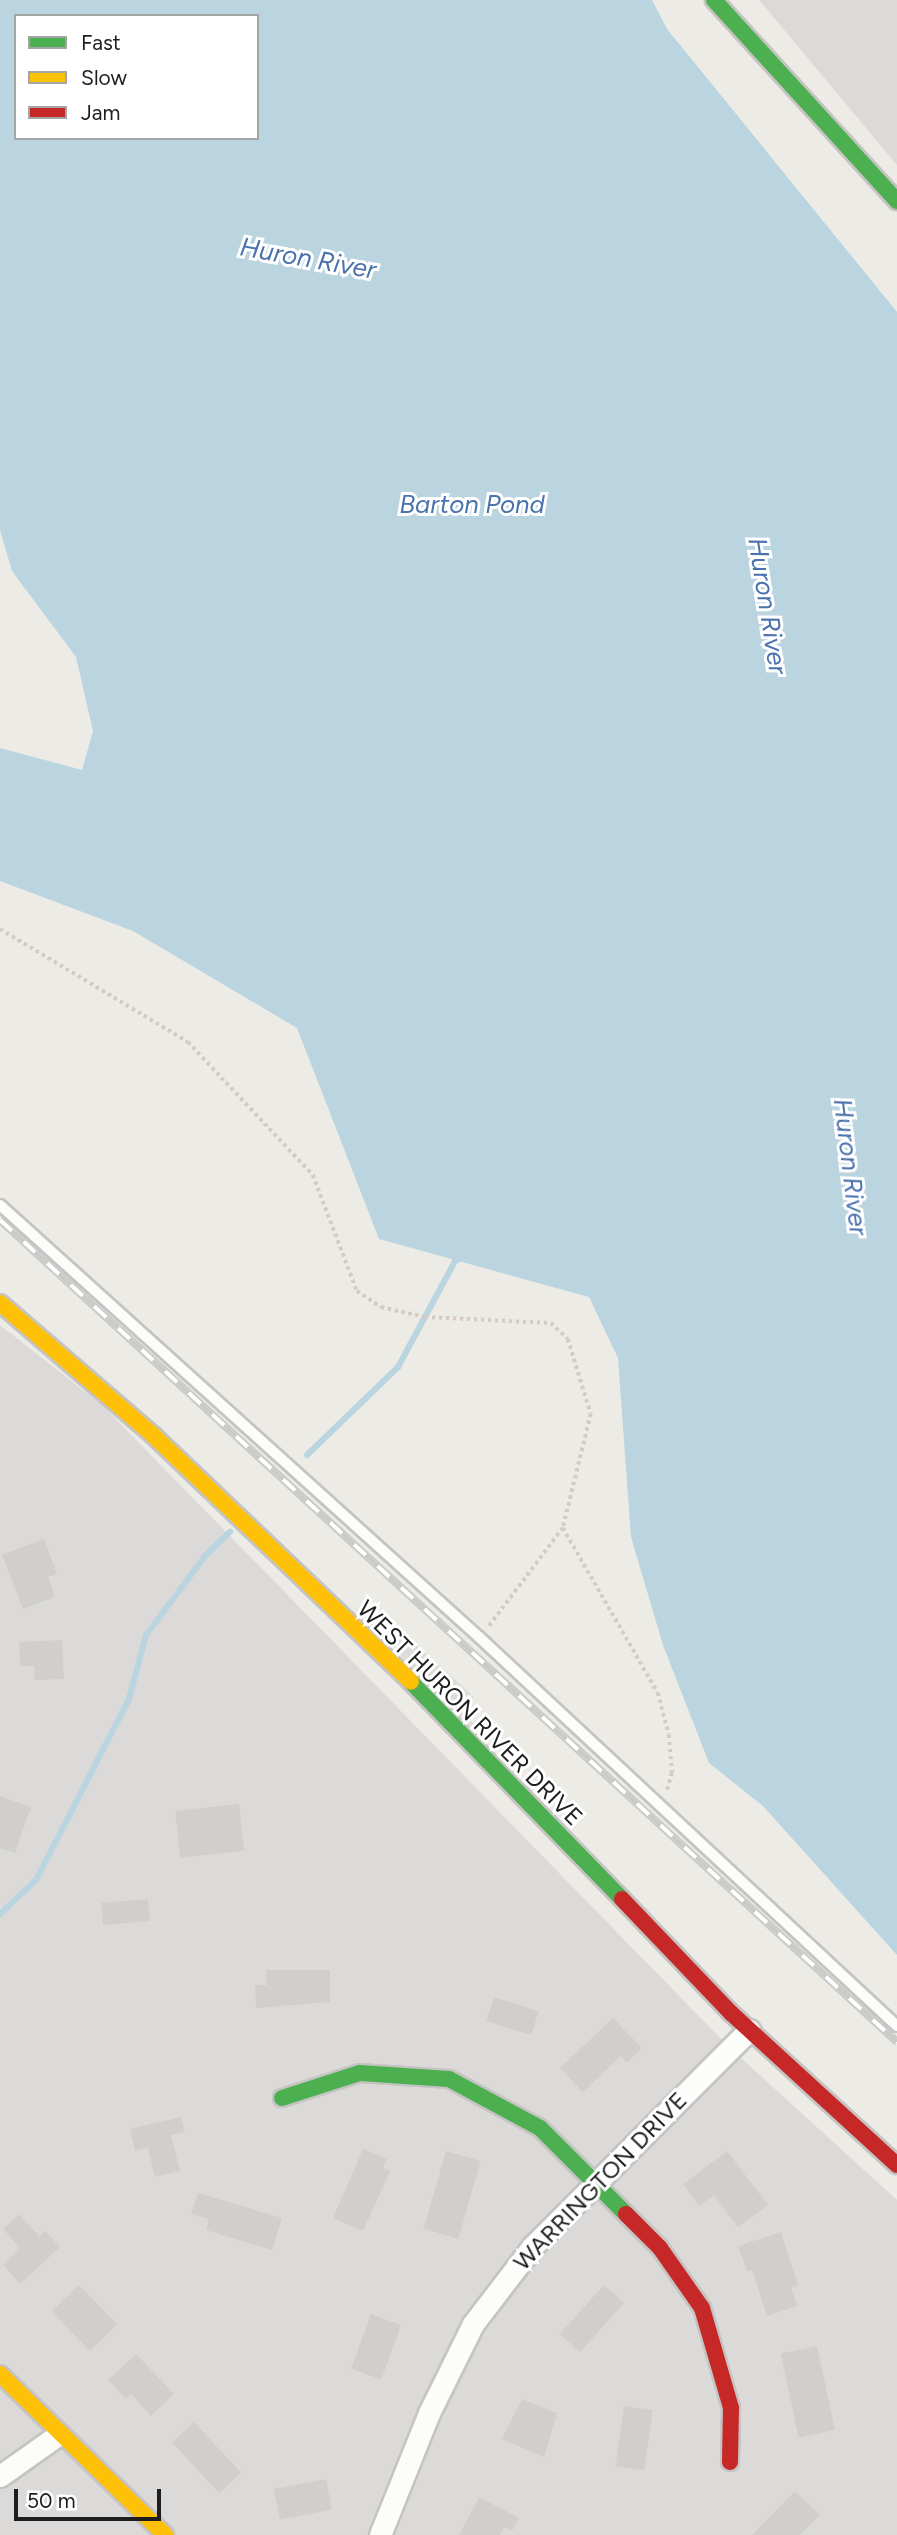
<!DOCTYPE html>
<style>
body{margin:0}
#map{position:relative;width:897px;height:2535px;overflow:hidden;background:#ecebe6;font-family:Figtree,sans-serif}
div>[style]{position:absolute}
.residential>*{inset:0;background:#dbdad8}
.parking>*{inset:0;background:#dddcda}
.water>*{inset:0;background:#bad4e0}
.stream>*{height:6px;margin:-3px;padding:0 3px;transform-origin:3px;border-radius:3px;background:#bad4e0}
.building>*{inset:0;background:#d0cfcb;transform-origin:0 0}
.path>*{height:3.5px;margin-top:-1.75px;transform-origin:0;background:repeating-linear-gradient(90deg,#d6cac6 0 3.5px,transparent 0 7px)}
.roads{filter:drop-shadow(2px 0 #c5c4c2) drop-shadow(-2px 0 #c5c4c2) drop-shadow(0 2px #c5c4c2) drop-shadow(0 -2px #c5c4c2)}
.lane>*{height:10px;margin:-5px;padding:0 5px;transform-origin:5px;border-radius:5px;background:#fcfcfb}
.street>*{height:21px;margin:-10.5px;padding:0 10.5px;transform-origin:10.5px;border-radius:10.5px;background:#fcfcfb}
.fast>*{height:16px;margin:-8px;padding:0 8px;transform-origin:8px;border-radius:8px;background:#4caf50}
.slow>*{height:16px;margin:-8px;padding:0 8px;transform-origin:8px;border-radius:8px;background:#ffc107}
.jam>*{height:16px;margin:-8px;padding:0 8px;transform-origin:8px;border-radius:8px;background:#c62828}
.rail>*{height:8px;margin-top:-4px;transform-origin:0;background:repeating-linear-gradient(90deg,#fff 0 16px,#cacac9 0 32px);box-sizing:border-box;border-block:2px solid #cacac9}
span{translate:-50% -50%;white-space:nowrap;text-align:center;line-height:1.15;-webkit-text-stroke:6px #fff;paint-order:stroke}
.street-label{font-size:24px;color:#1e1e1e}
.water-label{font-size:26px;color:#4a72ad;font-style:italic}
.legend{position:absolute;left:14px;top:14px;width:245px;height:126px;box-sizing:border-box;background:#fff;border:2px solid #a5a5a5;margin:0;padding:9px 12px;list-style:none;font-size:21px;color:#1e1e1e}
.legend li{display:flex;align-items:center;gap:14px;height:35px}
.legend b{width:35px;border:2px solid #a5a5a5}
.scale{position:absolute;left:14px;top:2489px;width:147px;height:32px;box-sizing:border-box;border:4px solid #1e1e1e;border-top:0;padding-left:9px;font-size:21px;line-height:24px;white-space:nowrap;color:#1e1e1e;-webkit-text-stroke:5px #fff;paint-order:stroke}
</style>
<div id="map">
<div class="residential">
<div style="clip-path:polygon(759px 0,897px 0,897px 165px)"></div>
<div style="clip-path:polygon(0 1325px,103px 1406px,730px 2048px,897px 2200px,897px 2535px,0 2535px)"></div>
</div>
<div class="parking">
<div style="clip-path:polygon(355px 1608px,394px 1625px,473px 1696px,471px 1719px,476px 1733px)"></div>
</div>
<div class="water">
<div style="clip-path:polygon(evenodd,0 0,652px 0,667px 29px,897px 312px,897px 1955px,763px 1806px,709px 1763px,663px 1645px,631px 1537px,618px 1358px,589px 1297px,379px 1239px,297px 1028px,133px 931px,0 881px,0 748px,82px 770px,93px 731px,76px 657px,12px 571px,0 530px,0 0,16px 16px,257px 16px,257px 138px,16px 138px,16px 16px)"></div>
</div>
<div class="stream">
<div style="left:307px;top:1455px;width:127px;rotate:-44deg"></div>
<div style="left:398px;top:1367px;width:120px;rotate:-61.7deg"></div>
<div style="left:455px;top:1261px;width:7px;rotate:-27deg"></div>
<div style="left:0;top:1914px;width:50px;rotate:-43.4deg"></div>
<div style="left:36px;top:1880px;width:203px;rotate:-62.8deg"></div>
<div style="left:129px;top:1699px;width:66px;rotate:-75.1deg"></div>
<div style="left:146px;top:1635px;width:99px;rotate:-53.2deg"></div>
<div style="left:205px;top:1556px;width:35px;rotate:-44deg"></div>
</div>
<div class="building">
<div style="clip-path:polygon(44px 1539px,57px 1574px,48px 1577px,55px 1597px,23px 1609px,2px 1555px)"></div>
<div style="clip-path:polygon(62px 1640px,64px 1679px,35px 1680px,34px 1666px,20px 1666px,19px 1642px)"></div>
<div style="clip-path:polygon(0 1796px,31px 1807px,15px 1853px,0 1848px)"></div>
<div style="left:239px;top:1804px;width:47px;height:64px;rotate:84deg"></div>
<div style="left:148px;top:1899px;width:22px;height:47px;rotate:85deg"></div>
<div style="clip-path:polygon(266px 1970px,330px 1970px,330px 2002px,256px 2008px,255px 1985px,267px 1985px)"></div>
<div style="left:494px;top:1997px;width:47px;height:25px;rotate:18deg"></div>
<div style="clip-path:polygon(613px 2018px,642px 2048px,627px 2063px,621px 2056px,583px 2092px,560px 2068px)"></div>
<div style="clip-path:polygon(181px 2117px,185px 2132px,171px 2135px,180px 2171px,155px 2177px,148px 2148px,135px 2151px,130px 2129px)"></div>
<div style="clip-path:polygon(363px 2149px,387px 2159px,383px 2168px,390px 2171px,363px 2231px,333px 2218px)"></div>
<div style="left:446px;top:2151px;width:36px;height:81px;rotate:16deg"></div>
<div style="clip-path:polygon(727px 2151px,768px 2205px,738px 2227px,714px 2195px,699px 2206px,683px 2184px)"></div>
<div style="clip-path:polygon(198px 2193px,282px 2218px,272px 2250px,206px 2230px,209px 2219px,191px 2214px)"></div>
<div style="clip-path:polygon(19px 2214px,39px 2236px,45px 2231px,60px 2247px,20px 2284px,3px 2265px,20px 2248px,3px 2229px)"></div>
<div style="clip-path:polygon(781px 2232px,798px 2285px,791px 2287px,797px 2306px,767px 2316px,752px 2270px,747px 2271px,738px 2246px)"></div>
<div style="left:79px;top:2285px;width:55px;height:38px;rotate:46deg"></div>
<div style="left:604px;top:2285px;width:27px;height:66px;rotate:42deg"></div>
<div style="left:371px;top:2314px;width:32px;height:58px;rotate:20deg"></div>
<div style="left:817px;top:2346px;width:86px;height:37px;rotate:78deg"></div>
<div style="clip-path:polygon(136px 2354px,174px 2394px,151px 2416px,131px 2394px,126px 2399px,108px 2380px)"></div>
<div style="clip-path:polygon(522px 2399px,557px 2413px,544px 2457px,502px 2439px)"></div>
<div style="left:624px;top:2406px;width:29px;height:61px;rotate:8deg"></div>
<div style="left:194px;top:2422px;width:69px;height:30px;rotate:47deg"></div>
<div style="left:326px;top:2479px;width:31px;height:53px;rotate:79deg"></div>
<div style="clip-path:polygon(795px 2491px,820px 2515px,800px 2535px,752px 2535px)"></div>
<div style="clip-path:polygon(479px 2497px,519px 2518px,512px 2531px,504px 2527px,500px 2535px,459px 2535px)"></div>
</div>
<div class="path">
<div style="left:0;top:929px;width:219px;rotate:31deg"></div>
<div style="left:188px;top:1042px;width:183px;rotate:46.8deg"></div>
<div style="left:313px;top:1175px;width:124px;rotate:69.2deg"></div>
<div style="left:357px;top:1291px;width:29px;rotate:34deg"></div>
<div style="left:381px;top:1307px;width:45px;rotate:12.8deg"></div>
<div style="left:425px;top:1317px;width:126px;rotate:2.7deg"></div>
<div style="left:551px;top:1323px;width:23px;rotate:43deg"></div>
<div style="left:568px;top:1339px;width:78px;rotate:73deg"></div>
<div style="left:591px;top:1414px;width:117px;rotate:103.8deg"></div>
<div style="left:563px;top:1528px;width:125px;rotate:126.9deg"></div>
<div style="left:563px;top:1528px;width:190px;rotate:60.1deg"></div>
<div style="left:658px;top:1693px;width:43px;rotate:75.3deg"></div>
<div style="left:669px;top:1735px;width:38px;rotate:85deg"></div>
<div style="left:672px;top:1773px;width:20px;rotate:105deg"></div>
</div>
<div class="roads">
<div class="lane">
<div style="left:0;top:1205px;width:645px;rotate:42.05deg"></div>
<div style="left:479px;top:1637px;width:571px;rotate:42.94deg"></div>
</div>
<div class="street">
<div style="left:0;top:2476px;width:71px;rotate:-35.3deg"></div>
<div style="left:380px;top:2535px;width:131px;rotate:-68.1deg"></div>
<div style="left:429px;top:2413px;width:99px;rotate:-63.7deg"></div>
<div style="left:473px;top:2324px;width:97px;rotate:-52.5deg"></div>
<div style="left:532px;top:2247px;width:307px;rotate:-45deg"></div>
</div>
<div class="fast">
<div style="left:714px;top:0;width:272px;rotate:47.7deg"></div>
<div style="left:411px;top:1682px;width:303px;rotate:45.8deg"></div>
<div style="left:282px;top:2098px;width:82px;rotate:-17.8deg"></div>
<div style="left:360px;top:2073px;width:89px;rotate:3.9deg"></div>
<div style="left:449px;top:2079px;width:103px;rotate:28.3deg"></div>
<div style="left:540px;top:2128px;width:122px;rotate:45deg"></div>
</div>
<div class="slow">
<div style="left:0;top:1303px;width:205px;rotate:40.8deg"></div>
<div style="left:155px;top:1437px;width:354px;rotate:43.7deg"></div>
<div style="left:0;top:2374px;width:231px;rotate:44.3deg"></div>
</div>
<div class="jam">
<div style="left:622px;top:1899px;width:158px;rotate:46.3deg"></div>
<div style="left:731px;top:2013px;width:225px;rotate:42.5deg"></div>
<div style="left:626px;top:2214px;width:48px;rotate:45deg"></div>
<div style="left:660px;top:2248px;width:73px;rotate:55deg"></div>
<div style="left:702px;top:2308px;width:104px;rotate:73.8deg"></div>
<div style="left:731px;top:2408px;width:54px;rotate:91.1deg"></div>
</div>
</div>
<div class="rail">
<div style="left:0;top:1220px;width:1217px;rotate:42.5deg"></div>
</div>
<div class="street-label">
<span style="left:470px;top:1713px;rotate:45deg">WEST HURON RIVER DRIVE</span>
<span style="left:600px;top:2181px;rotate:-46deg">WARRINGTON DRIVE</span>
</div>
<div class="water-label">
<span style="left:308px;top:259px;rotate:10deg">Huron River</span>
<span style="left:472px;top:505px">Barton Pond</span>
<span style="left:767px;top:606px;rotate:81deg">Huron River</span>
<span style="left:850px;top:1167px;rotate:83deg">Huron River</span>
</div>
<ul class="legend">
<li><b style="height:9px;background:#4caf50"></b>Fast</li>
<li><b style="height:9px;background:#ffc107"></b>Slow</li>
<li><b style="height:9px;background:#c62828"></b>Jam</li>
</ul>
<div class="scale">50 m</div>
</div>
